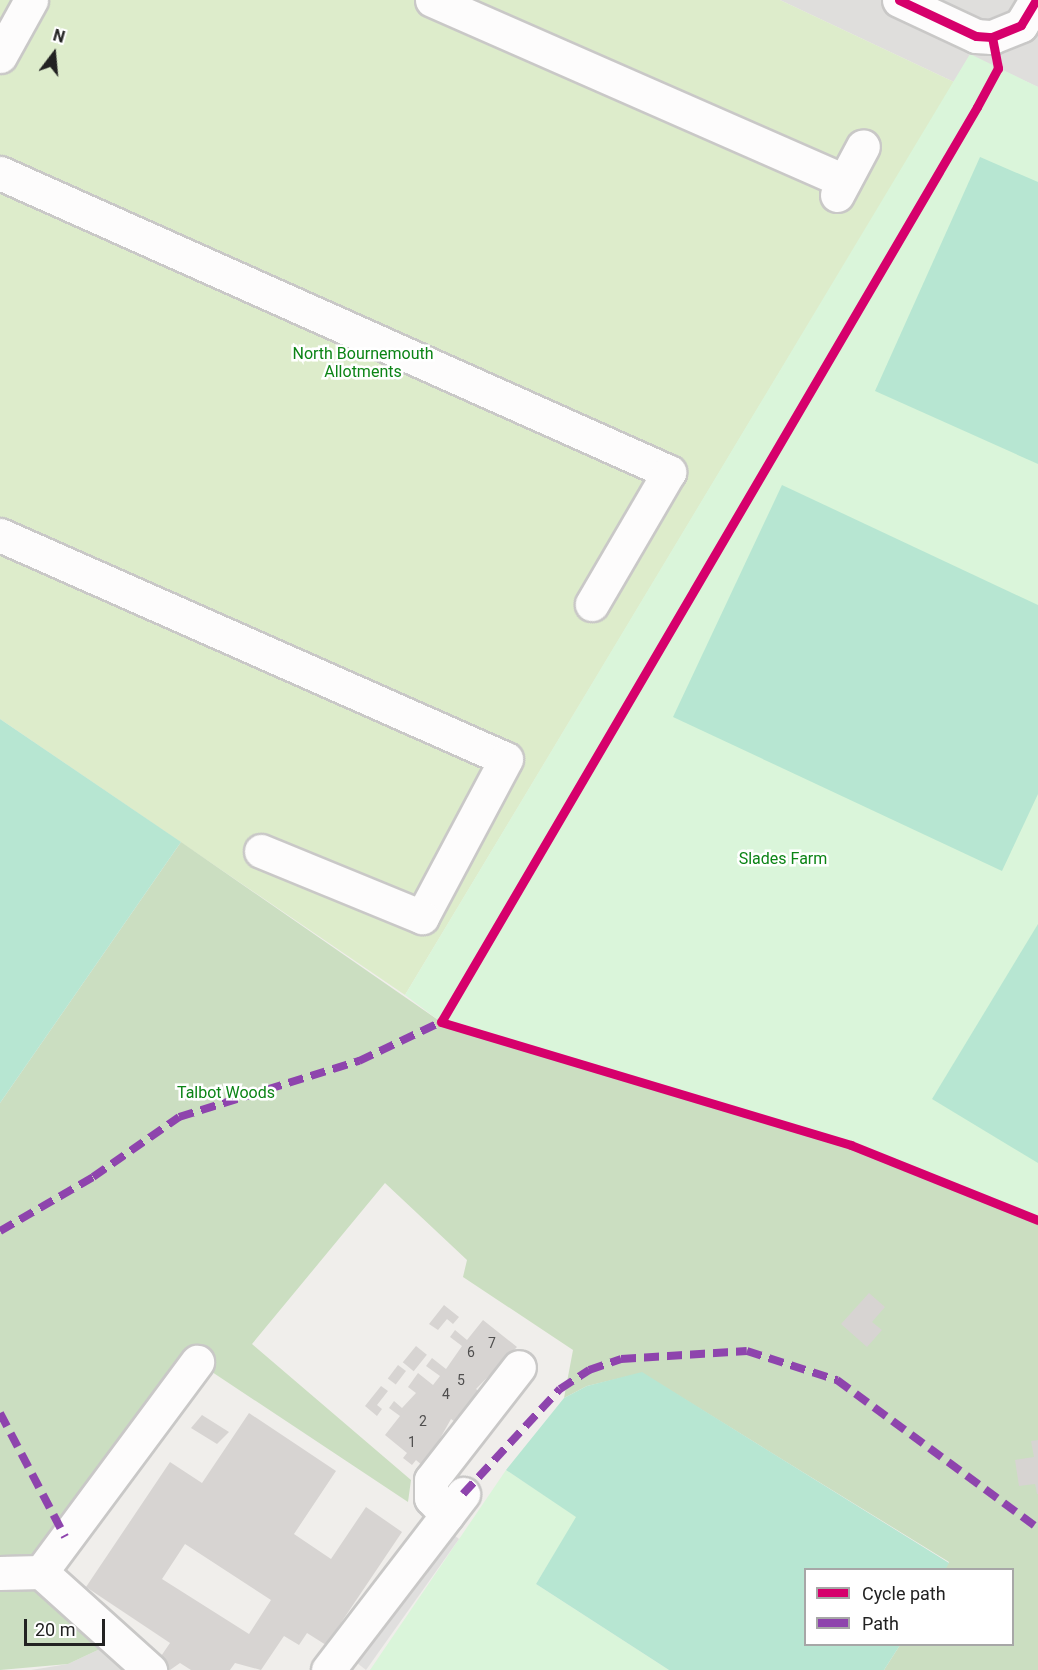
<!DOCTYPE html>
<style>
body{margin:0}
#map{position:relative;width:1038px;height:1670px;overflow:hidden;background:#f0eeeb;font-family:Roboto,sans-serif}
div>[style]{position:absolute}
.residential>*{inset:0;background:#dfdedc}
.grass>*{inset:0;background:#ddeccb}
.forest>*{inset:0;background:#cbdec1}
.park>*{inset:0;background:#daf5da}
.pitch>*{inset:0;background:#b7e6d2}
.parking>*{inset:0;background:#e0dfde}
.building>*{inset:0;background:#d7d4d2;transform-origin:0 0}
.roads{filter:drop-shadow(2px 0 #c9c8c7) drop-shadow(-2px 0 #c9c8c7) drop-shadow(0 2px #c9c8c7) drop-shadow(0 -2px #c9c8c7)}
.minor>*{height:33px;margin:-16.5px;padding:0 16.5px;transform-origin:16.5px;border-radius:16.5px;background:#fdfcfc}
.quiet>*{height:8px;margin-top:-4px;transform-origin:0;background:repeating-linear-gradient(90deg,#8e44ad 0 15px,transparent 0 23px)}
.cycleway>*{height:9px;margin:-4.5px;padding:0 4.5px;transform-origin:4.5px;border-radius:4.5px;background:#d6006c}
span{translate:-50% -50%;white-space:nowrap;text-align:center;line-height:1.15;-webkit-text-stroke:5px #fff;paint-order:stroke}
.number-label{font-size:14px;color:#4f4e4e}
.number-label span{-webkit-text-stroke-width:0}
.park-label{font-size:16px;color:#0c8416}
.legend{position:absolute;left:804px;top:1568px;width:210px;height:78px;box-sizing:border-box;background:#fff;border:2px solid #a7a7a7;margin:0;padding:8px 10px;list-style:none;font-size:18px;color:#222}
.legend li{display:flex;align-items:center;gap:12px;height:30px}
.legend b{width:30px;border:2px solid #a7a7a7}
.north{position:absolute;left:24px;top:24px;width:60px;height:60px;-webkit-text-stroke:4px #fff;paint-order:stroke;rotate:16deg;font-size:16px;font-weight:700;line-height:24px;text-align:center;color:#222}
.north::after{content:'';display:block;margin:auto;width:21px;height:27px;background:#222;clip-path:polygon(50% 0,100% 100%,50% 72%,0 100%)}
.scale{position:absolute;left:24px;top:1619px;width:81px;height:27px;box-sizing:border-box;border:3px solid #222;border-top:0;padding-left:8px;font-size:18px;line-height:21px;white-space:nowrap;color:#222;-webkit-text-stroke:4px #fff;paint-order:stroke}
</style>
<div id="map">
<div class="residential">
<div style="clip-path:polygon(780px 0,1038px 0,1038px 87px,970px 55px,954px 82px)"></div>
<div style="clip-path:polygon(117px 1641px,150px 1670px,31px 1670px,68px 1664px)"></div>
</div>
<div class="grass">
<div style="clip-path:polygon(0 0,780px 0,954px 82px,405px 995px,0 719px)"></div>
</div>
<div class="forest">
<div style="clip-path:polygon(181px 842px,441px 1022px,851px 1145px,1038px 1220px,1038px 1670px,884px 1670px,900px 1645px,1012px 1644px,1012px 1570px,945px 1569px,949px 1562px,642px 1373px,587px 1386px,564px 1398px,573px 1350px,463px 1277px,467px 1260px,385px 1183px,252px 1344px,411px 1480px,408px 1502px,197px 1362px,41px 1572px,117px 1641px,68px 1664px,0 1670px,0 1103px)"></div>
</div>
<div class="park">
<div style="clip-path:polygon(970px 54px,1038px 87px,1038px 1220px,851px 1145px,441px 1022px,405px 995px)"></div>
<div style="clip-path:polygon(506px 1470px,577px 1517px,536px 1584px,669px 1670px,370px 1670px)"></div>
</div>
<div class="pitch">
<div style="clip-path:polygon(980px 157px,1038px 182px,1038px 464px,875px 391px)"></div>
<div style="clip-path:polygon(782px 485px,1038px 605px,1038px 794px,1002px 871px,673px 717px)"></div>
<div style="clip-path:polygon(0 719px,181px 842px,0 1103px)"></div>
<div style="clip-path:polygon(1038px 924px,1038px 1163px,932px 1099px)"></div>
<div style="clip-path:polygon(642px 1372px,949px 1563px,945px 1570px,806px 1570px,806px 1644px,900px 1645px,884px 1670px,669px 1670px,536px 1584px,576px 1517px,506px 1470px,564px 1398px,587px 1386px)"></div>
</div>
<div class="parking">
<div style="clip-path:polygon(440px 1524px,459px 1539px,366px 1670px,343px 1652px)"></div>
</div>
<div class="building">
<div style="clip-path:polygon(869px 1293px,885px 1307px,872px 1322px,882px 1330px,867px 1347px,841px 1324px)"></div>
<div style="clip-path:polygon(444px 1305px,459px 1317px,453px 1324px,447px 1319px,438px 1330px,429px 1324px)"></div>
<div style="clip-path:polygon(483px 1320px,517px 1347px,476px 1389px,482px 1394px,458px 1424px,451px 1419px,424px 1467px,416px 1460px,412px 1465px,403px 1458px,407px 1453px,385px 1435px,400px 1416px,389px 1408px,394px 1401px,402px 1408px,416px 1393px,408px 1387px,418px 1373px,433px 1385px,440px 1376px,426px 1366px,432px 1358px,446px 1369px,462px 1346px,450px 1337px,455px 1330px,467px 1340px)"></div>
<div style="left:416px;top:1346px;width:14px;height:21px;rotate:39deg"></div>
<div style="left:398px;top:1365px;width:10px;height:17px;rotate:37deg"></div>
<div style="clip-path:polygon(381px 1386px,388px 1391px,377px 1405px,382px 1409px,377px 1416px,365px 1406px)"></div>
<div style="clip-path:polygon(evenodd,249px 1413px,336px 1471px,294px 1534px,331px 1559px,366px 1507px,402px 1532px,326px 1645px,307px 1633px,299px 1645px,284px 1636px,261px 1670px,235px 1663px,230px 1670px,191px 1670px,180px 1663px,170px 1670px,157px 1662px,170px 1643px,86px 1587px,170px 1462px,202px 1483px,249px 1413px,185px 1544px,271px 1600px,249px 1634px,162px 1579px,185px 1544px)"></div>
<div style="clip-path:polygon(202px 1415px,229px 1432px,217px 1444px,191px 1428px)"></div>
<div style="clip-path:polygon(1038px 1440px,1038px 1494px,1037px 1494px,1035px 1484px,1019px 1486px,1015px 1460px,1034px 1457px,1031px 1441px)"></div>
</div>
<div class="roads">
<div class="minor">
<div style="left:432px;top:0;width:450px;rotate:23.7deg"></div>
<div style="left:899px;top:0;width:85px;rotate:25.1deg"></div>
<div style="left:976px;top:36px;width:16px;rotate:4deg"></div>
<div style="left:992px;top:37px;width:31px;rotate:-22deg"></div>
<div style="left:1021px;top:25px;width:29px;rotate:-59deg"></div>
<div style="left:0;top:56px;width:64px;rotate:-61deg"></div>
<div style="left:0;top:173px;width:733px;rotate:24.08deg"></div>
<div style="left:669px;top:472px;width:153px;rotate:120.3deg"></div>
<div style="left:837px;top:195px;width:55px;rotate:-62deg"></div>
<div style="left:0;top:535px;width:553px;rotate:23.88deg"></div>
<div style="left:506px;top:759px;width:179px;rotate:118deg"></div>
<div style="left:422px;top:917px;width:174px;rotate:-157.7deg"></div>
<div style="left:447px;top:1515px;width:23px;rotate:-133deg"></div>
<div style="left:431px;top:1498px;width:18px;rotate:-90deg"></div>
<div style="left:431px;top:1480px;width:143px;rotate:-52.1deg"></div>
<div style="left:41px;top:1572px;width:262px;rotate:-53.4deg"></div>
<div style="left:0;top:1573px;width:41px;rotate:-1.4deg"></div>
<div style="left:41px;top:1572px;width:147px;rotate:42deg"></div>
<div style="left:328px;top:1670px;width:222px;rotate:-52.5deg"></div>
</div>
</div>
<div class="quiet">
<div style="left:0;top:1231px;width:108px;rotate:-30.1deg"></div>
<div style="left:93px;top:1177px;width:105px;rotate:-34.9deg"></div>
<div style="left:179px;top:1117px;width:189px;rotate:-17.3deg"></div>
<div style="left:359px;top:1061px;width:91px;rotate:-25.4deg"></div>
<div style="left:0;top:1413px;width:140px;rotate:62.3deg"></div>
<div style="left:463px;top:1494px;width:143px;rotate:-47.3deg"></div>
<div style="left:560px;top:1389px;width:35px;rotate:-33deg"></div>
<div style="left:589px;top:1370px;width:34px;rotate:-19deg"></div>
<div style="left:621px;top:1359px;width:126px;rotate:-3.6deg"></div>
<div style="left:747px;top:1351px;width:95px;rotate:17.9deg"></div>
<div style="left:837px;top:1380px;width:250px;rotate:36.4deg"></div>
</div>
<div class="cycleway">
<div style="left:899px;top:0;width:85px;rotate:25.1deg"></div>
<div style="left:976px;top:36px;width:16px;rotate:4deg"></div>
<div style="left:992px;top:37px;width:31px;rotate:-22deg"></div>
<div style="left:1021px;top:25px;width:29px;rotate:-59deg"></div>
<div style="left:992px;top:37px;width:32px;rotate:79deg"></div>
<div style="left:998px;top:68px;width:44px;rotate:118.3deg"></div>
<div style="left:977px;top:107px;width:1060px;rotate:120.36deg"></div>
<div style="left:441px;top:1022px;width:428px;rotate:16.7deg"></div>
<div style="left:851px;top:1145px;width:201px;rotate:21.9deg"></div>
</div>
<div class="number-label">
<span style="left:492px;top:1343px">7</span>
<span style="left:471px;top:1352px">6</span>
<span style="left:461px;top:1380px">5</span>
<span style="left:446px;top:1394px">4</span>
<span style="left:423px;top:1421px">2</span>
<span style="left:412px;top:1442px">1</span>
</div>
<div class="park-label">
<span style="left:363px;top:363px">North Bournemouth<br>Allotments</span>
<span style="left:783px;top:859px">Slades Farm</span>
<span style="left:226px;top:1093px">Talbot Woods</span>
</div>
<ul class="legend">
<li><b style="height:8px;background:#d6006c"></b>Cycle path</li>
<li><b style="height:8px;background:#8e44ad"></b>Path</li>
</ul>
<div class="north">N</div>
<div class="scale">20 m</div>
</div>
